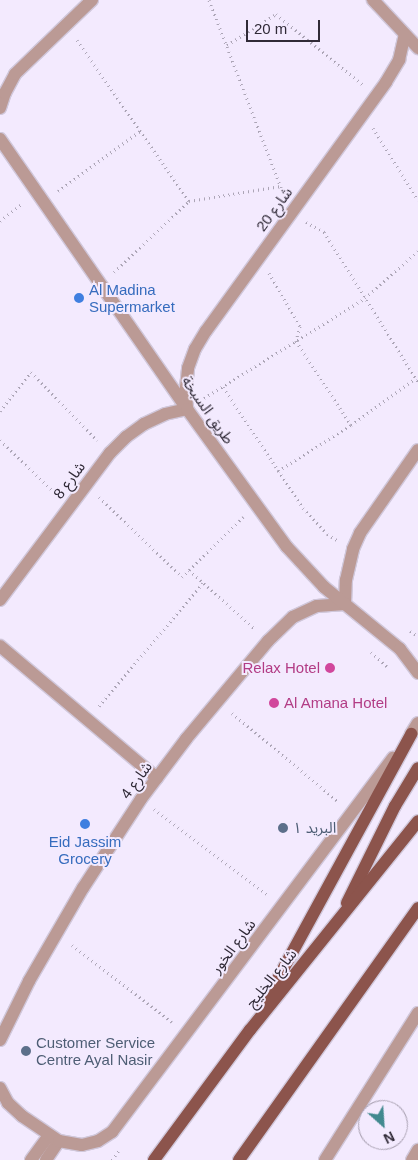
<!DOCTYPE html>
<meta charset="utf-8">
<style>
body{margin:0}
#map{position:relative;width:418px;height:1160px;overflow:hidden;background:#f3eafe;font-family:Arial,"Noto Sans Arabic",sans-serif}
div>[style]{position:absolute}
.path>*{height:3px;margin-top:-1.5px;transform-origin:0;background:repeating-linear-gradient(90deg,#aca5b6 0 1px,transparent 0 5px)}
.roads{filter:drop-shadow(1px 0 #d0c7da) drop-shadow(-1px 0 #d0c7da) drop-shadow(0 1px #d0c7da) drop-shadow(0 -1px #d0c7da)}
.service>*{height:12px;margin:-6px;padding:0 6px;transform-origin:6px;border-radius:6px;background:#bb9a95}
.minor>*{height:12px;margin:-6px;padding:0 6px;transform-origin:6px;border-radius:6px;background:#bb9a95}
.tertiary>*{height:12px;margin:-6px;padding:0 6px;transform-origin:6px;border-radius:6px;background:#bb9a95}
.primary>*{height:12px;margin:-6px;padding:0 6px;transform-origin:6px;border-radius:6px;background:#8c544c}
.dots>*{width:14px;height:14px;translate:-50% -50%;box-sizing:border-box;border:2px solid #f3eafe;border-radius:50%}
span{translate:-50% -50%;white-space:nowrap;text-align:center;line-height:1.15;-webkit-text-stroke:4px #f3eafe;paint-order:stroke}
.street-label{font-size:15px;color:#302a37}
.shop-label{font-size:15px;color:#366cbe}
.left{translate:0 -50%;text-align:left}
.hotel-label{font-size:15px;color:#b23c85}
.right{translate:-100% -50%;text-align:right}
.service-label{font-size:15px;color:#4e5e75}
.north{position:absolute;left:358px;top:1100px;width:50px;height:50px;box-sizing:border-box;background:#f3eafe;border:1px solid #a59dae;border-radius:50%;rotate:154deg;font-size:14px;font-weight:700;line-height:20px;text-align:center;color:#302a37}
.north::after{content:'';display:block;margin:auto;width:18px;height:22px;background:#41898f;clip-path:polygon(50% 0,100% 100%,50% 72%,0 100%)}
.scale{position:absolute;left:246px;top:20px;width:74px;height:22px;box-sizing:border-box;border:2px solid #302a37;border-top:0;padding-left:6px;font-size:15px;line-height:18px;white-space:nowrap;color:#302a37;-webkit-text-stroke:4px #f3eafe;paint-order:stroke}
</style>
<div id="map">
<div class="path">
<div style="left:209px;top:0;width:207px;rotate:69deg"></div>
<div style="left:77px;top:40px;width:196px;rotate:55.2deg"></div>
<div style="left:227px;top:45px;width:58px;rotate:-32.3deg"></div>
<div style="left:276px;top:14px;width:112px;rotate:39.2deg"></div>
<div style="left:373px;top:128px;width:85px;rotate:58deg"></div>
<div style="left:58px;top:191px;width:102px;rotate:-36.2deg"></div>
<div style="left:0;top:221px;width:29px;rotate:-38deg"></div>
<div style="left:306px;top:222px;width:21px;rotate:29deg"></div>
<div style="left:324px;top:232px;width:177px;rotate:57.9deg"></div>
<div style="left:114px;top:272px;width:103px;rotate:-43.4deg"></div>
<div style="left:189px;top:201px;width:93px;rotate:-9.3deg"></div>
<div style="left:269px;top:273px;width:61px;rotate:59.7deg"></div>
<div style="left:300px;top:326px;width:16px;rotate:105deg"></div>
<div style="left:296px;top:341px;width:100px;rotate:56.8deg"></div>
<div style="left:223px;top:387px;width:145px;rotate:56.5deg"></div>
<div style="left:303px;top:508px;width:35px;rotate:47deg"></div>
<div style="left:327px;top:534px;width:12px;rotate:31deg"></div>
<div style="left:204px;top:398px;width:190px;rotate:-31.8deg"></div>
<div style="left:365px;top:298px;width:71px;rotate:-41.6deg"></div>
<div style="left:0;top:411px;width:50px;rotate:-51.5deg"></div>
<div style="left:31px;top:372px;width:95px;rotate:45.9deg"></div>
<div style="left:0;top:440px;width:78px;rotate:44deg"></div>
<div style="left:278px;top:471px;width:86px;rotate:-32.2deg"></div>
<div style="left:351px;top:425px;width:80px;rotate:-35.9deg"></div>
<div style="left:99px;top:497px;width:115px;rotate:43.9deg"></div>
<div style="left:182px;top:577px;width:86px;rotate:-44.5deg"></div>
<div style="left:189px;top:570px;width:89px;rotate:41.8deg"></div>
<div style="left:410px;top:631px;width:9px;rotate:32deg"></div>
<div style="left:371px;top:652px;width:24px;rotate:42deg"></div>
<div style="left:99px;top:706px;width:161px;rotate:-49.8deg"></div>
<div style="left:232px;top:713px;width:139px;rotate:39.8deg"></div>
<div style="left:154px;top:809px;width:141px;rotate:37deg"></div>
<div style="left:72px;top:945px;width:126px;rotate:37.6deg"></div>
<div style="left:112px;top:1160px;width:12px;rotate:-55deg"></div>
</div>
<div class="roads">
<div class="service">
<div style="left:0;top:646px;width:205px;rotate:40.1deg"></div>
<div style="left:31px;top:1160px;width:31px;rotate:-54deg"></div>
<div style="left:46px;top:1160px;width:23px;rotate:-56deg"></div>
<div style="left:325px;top:1160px;width:174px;rotate:-57.7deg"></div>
<div style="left:412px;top:1160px;width:12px;rotate:-59deg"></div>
</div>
<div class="minor">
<div style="left:373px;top:0;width:66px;rotate:46.8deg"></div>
<div style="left:0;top:108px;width:16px;rotate:-72deg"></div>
<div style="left:5px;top:93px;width:21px;rotate:-62deg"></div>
<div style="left:15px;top:74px;width:107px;rotate:-43.9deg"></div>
<div style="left:0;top:600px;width:184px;rotate:-53.2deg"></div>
<div style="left:110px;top:453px;width:23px;rotate:-45deg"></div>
<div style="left:126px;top:437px;width:22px;rotate:-36deg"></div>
<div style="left:144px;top:424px;width:23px;rotate:-25deg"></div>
<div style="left:165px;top:414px;width:23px;rotate:-13deg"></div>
<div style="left:187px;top:409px;width:21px;rotate:-93deg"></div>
<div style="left:186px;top:388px;width:20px;rotate:-84deg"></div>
<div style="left:188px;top:368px;width:20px;rotate:-70deg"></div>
<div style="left:195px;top:349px;width:21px;rotate:-59deg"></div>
<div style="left:206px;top:331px;width:307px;rotate:-54.1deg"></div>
<div style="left:386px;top:82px;width:26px;rotate:-59deg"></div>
<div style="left:399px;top:60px;width:26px;rotate:-77deg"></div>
<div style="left:0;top:1040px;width:66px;rotate:-63.8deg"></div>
<div style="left:29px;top:981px;width:108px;rotate:-59.9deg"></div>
<div style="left:83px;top:888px;width:106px;rotate:-56.9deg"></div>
<div style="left:141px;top:799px;width:75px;rotate:-53.1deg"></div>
<div style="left:186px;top:739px;width:128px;rotate:-50.1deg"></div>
<div style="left:268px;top:641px;width:35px;rotate:-44deg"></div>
<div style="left:293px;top:617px;width:26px;rotate:-25deg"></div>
<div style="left:317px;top:606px;width:28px;rotate:-4deg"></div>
<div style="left:345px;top:604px;width:24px;rotate:-88deg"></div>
<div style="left:346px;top:580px;width:32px;rotate:-77deg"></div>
<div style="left:353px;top:549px;width:17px;rotate:-66deg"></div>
<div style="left:360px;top:533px;width:101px;rotate:-55.1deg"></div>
<div style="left:0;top:1088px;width:17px;rotate:62deg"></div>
<div style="left:8px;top:1103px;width:19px;rotate:43deg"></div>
<div style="left:22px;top:1116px;width:45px;rotate:34deg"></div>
<div style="left:59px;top:1141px;width:23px;rotate:10deg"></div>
<div style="left:82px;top:1145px;width:16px;rotate:-14deg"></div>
<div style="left:98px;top:1141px;width:17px;rotate:-33deg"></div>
<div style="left:112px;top:1132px;width:468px;rotate:-53.1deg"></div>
</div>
<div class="tertiary">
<div style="left:0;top:139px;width:328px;rotate:55.3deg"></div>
<div style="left:187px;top:409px;width:170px;rotate:54.1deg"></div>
<div style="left:287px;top:547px;width:54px;rotate:47.2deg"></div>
<div style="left:324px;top:587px;width:98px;rotate:39.2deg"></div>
<div style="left:400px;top:649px;width:30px;rotate:53deg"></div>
<div style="left:411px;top:734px;width:13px;rotate:-58deg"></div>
</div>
<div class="primary">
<div style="left:347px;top:903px;width:108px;rotate:-63.7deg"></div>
<div style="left:395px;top:806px;width:44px;rotate:-58.8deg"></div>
<div style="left:263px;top:1006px;width:310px;rotate:-61.4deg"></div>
<div style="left:154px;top:1160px;width:162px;rotate:-53.6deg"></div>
<div style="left:250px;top:1030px;width:268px;rotate:-51.2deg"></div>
<div style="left:239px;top:1160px;width:309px;rotate:-54.6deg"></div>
</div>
</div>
<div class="dots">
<div style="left:79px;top:298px;background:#3f7fe0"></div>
<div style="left:330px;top:668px;background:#d1479c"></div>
<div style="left:274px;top:703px;background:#d1479c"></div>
<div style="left:85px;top:824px;background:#3f7fe0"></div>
<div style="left:283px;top:828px;background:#5c6f8a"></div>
<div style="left:26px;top:1051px;background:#5c6f8a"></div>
</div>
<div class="street-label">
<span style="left:274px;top:209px;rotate:-54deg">شارع 20</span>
<span style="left:208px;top:410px;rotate:55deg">طريق السبخة</span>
<span style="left:69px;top:480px;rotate:-53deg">شارع 8</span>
<span style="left:136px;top:780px;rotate:-54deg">شارع 4</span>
<span style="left:233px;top:946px;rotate:-53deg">شارع الخور</span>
<span style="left:271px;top:978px;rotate:-51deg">شارع الخليج</span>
</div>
<div class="shop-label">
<span class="left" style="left:89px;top:298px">Al Madina<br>Supermarket</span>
<span style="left:85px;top:850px">Eid Jassim<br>Grocery</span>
</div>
<div class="hotel-label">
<span class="right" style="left:320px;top:668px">Relax Hotel</span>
<span class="left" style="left:284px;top:703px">Al Amana Hotel</span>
</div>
<div class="service-label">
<span class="left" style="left:293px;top:828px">البريد ١</span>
<span class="left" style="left:36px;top:1051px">Customer Service<br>Centre Ayal Nasir</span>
</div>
<div class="north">N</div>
<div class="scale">20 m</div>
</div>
